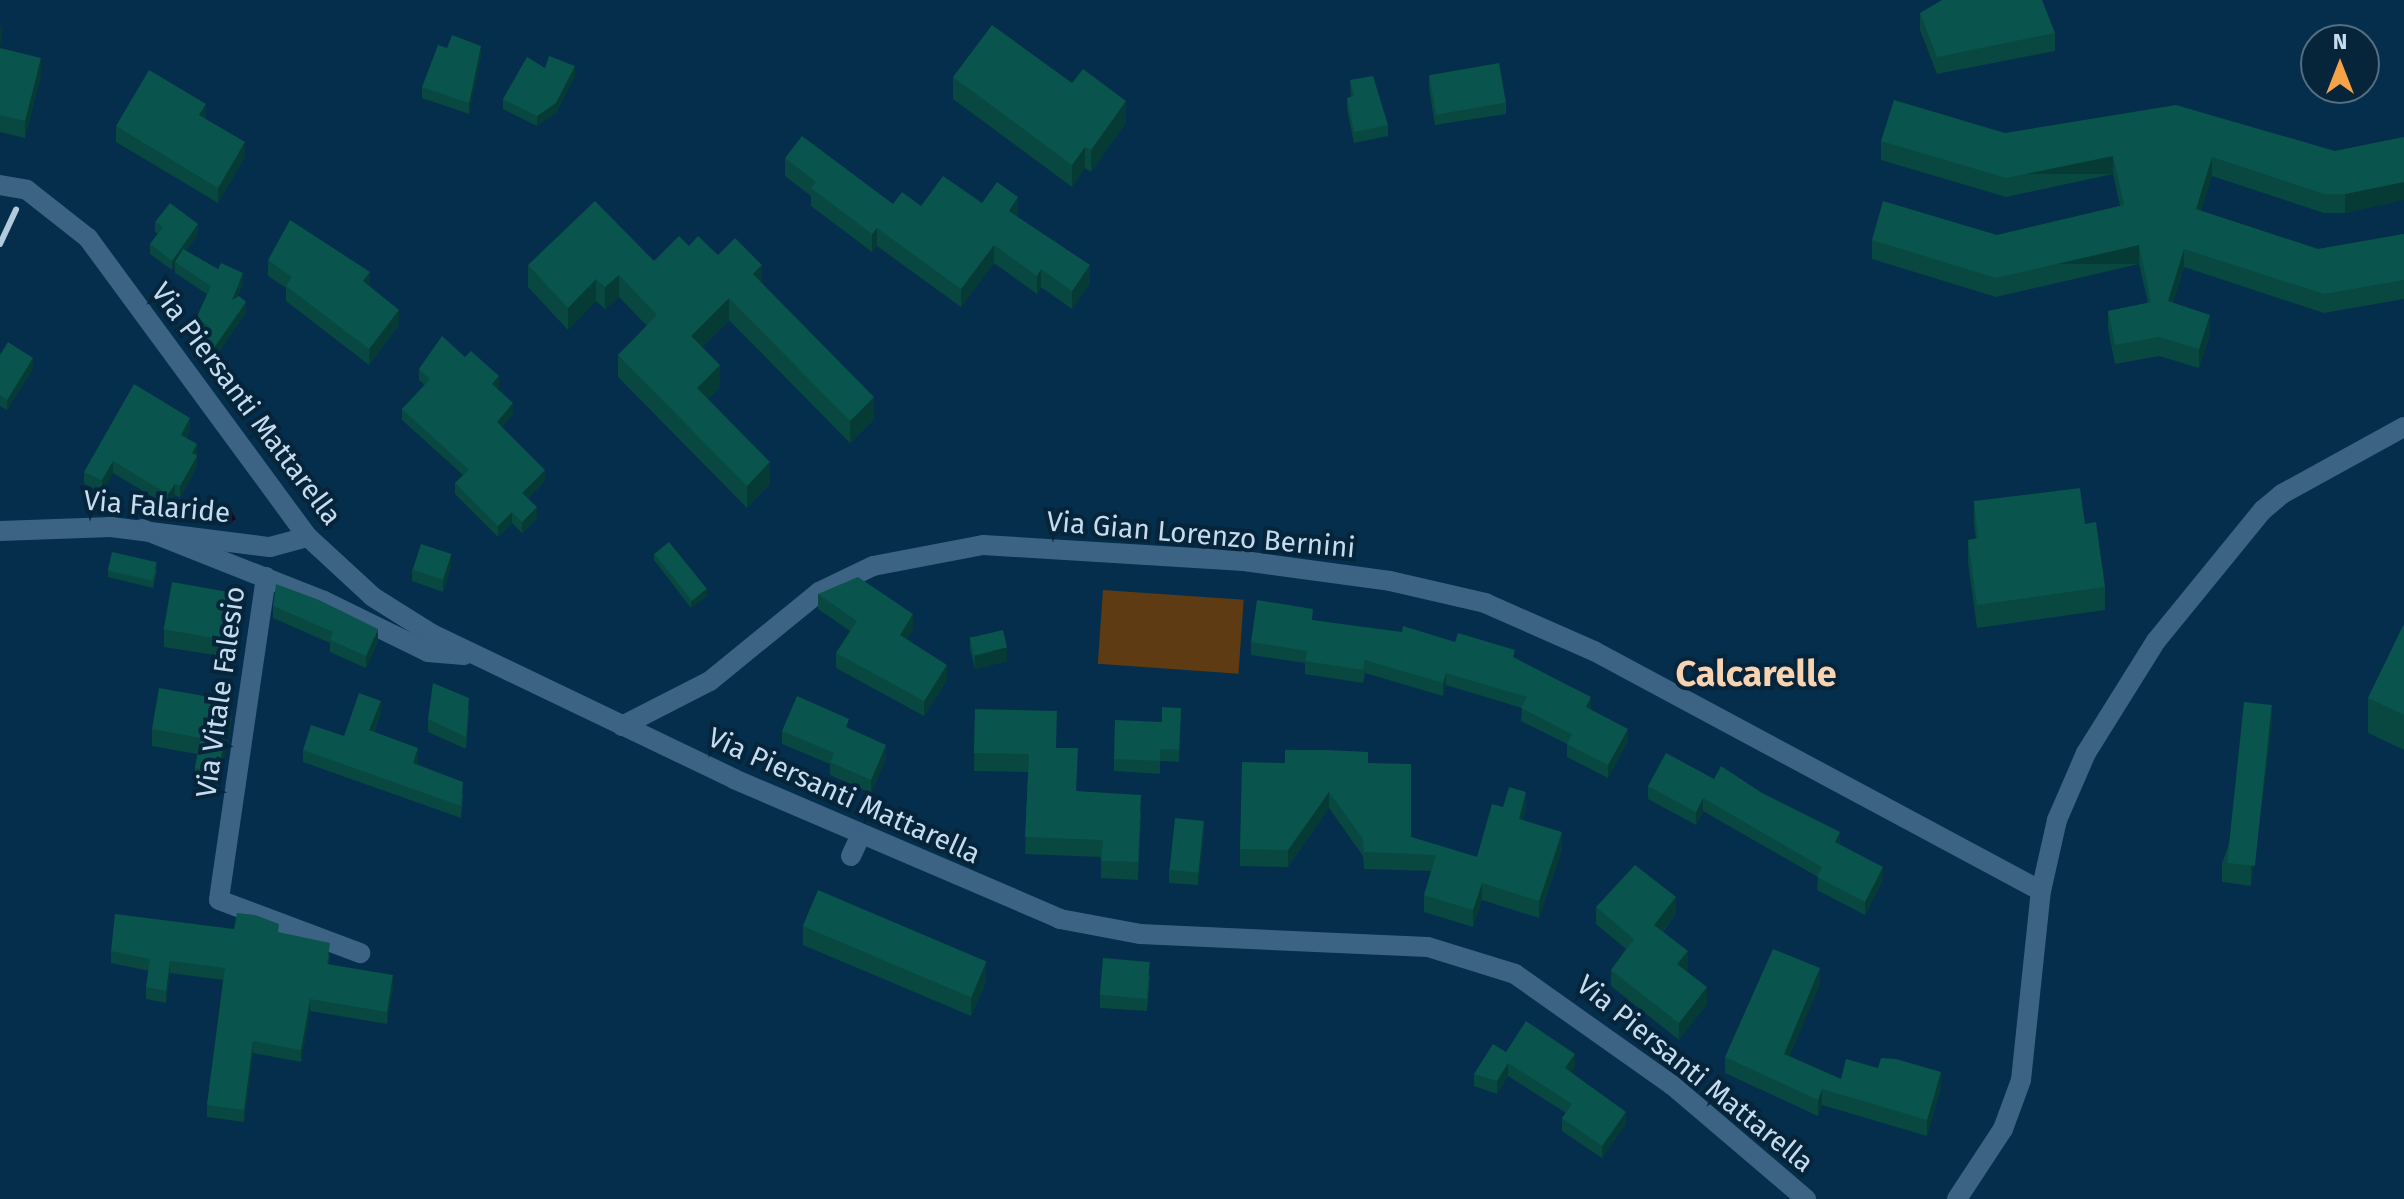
<!DOCTYPE html>
<style>
body{margin:0}
#map{position:relative;width:2404px;height:1199px;overflow:hidden;background:#042e4b;font-family:"Fira Sans",sans-serif}
div>[style]{position:absolute}
.green>*{inset:0;background:#5f3b13;transform-origin:0 0}
.water>*{inset:0;background:#2c000e}
.street>*{height:20px;margin:-10px;padding:0 10px;transform-origin:10px;border-radius:10px;background:#3c6383}
.rail>*{height:6px;margin:-3px;padding:0 3px;transform-origin:3px;border-radius:3px;background:#b2cadd}
.wall>*{inset:0;background:#084841}
.shaded-wall>*{inset:0;background:#063b35;transform-origin:0 0}
.building>*{inset:0;background:#09544c;transform-origin:0 0}
span{translate:-50% -50%;white-space:nowrap;text-align:center;line-height:1.15;-webkit-text-stroke:8px #06243a;paint-order:stroke}
.street-label{font-size:28px;color:#c6dcee}
.district-label{font-size:36px;color:#f8d3b2;font-weight:700}
.north{position:absolute;left:2300px;top:24px;width:80px;height:80px;box-sizing:border-box;background:#06243a;border:2px solid #536e82;border-radius:50%;rotate:0deg;font-size:22px;font-weight:700;line-height:32px;text-align:center;color:#c6dcee}
.north::after{content:'';display:block;margin:auto;width:28px;height:36px;background:#f6a248;clip-path:polygon(50% 0,100% 100%,50% 72%,0 100%)}
</style>
<div id="map">
<div class="green">
<div style="left:1103px;top:590px;width:141px;height:74px;rotate:4deg"></div>
</div>
<div class="water">
<div style="clip-path:polygon(204px 506px,216px 512px,229px 507px,236px 519px,227px 524px,203px 520px,196px 510px)"></div>
</div>
<div class="street">
<div style="left:0;top:185px;width:27px;rotate:10deg"></div>
<div style="left:27px;top:190px;width:78px;rotate:38.2deg"></div>
<div style="left:88px;top:238px;width:371px;rotate:53.7deg"></div>
<div style="left:308px;top:537px;width:88px;rotate:42.7deg"></div>
<div style="left:373px;top:597px;width:70px;rotate:32.1deg"></div>
<div style="left:432px;top:634px;width:335px;rotate:25.6deg"></div>
<div style="left:734px;top:779px;width:355px;rotate:23.2deg"></div>
<div style="left:1060px;top:919px;width:81px;rotate:10.6deg"></div>
<div style="left:1140px;top:934px;width:288px;rotate:2.6deg"></div>
<div style="left:1428px;top:947px;width:91px;rotate:17.2deg"></div>
<div style="left:1515px;top:974px;width:192px;rotate:35.3deg"></div>
<div style="left:1672px;top:1085px;width:176px;rotate:40.4deg"></div>
<div style="left:142px;top:529px;width:196px;rotate:21.6deg"></div>
<div style="left:324px;top:601px;width:116px;rotate:26.1deg"></div>
<div style="left:428px;top:652px;width:36px;rotate:5deg"></div>
<div style="left:0;top:531px;width:111px;rotate:-2.1deg"></div>
<div style="left:111px;top:527px;width:160px;rotate:7.2deg"></div>
<div style="left:270px;top:547px;width:39px;rotate:-15deg"></div>
<div style="left:266px;top:577px;width:326px;rotate:98.3deg"></div>
<div style="left:219px;top:900px;width:151px;rotate:20.6deg"></div>
<div style="left:622px;top:726px;width:99px;rotate:-27.1deg"></div>
<div style="left:710px;top:681px;width:141px;rotate:-39.2deg"></div>
<div style="left:819px;top:592px;width:60px;rotate:-25.7deg"></div>
<div style="left:873px;top:566px;width:112px;rotate:-10.8deg"></div>
<div style="left:983px;top:545px;width:261px;rotate:3.5deg"></div>
<div style="left:1244px;top:561px;width:147px;rotate:7.8deg"></div>
<div style="left:1390px;top:581px;width:98px;rotate:13deg"></div>
<div style="left:1485px;top:603px;width:119px;rotate:23.8deg"></div>
<div style="left:1594px;top:651px;width:507px;rotate:28.23deg"></div>
<div style="left:851px;top:856px;width:23px;rotate:-65deg"></div>
<div style="left:1957px;top:1199px;width:84px;rotate:-56.7deg"></div>
<div style="left:2003px;top:1129px;width:52px;rotate:-69.8deg"></div>
<div style="left:2021px;top:1080px;width:190px;rotate:-84deg"></div>
<div style="left:2041px;top:891px;width:73px;rotate:-77.3deg"></div>
<div style="left:2057px;top:820px;width:73px;rotate:-66.6deg"></div>
<div style="left:2086px;top:753px;width:132px;rotate:-58deg"></div>
<div style="left:2156px;top:641px;width:169px;rotate:-50.8deg"></div>
<div style="left:2263px;top:510px;width:25px;rotate:-40deg"></div>
<div style="left:2282px;top:494px;width:139px;rotate:-28.8deg"></div>
</div>
<div class="rail">
<div style="left:0;top:244px;width:38px;rotate:-65deg"></div>
</div>
<div class="wall">
<div style="clip-path:polygon(1920px 13px,2055px 33px,2055px 51px,1937px 74px,1920px 30px)"></div>
<div style="clip-path:polygon(0 48px,41px 75px,25px 138px,0 132px)"></div>
<div style="clip-path:polygon(447px 48px,481px 56px,469px 114px,422px 98px,422px 87px)"></div>
<div style="clip-path:polygon(545px 68px,575px 76px,556px 113px,537px 126px,503px 109px,503px 99px)"></div>
<div style="clip-path:polygon(1429px 76px,1506px 102px,1506px 114px,1435px 125px,1429px 88px)"></div>
<div style="clip-path:polygon(953px 77px,1072px 83px,1126px 123px,1091px 172px,1085px 168px,1072px 187px,953px 99px)"></div>
<div style="clip-path:polygon(1350px 80px,1388px 125px,1388px 136px,1354px 143px,1347px 109px,1347px 98px,1351px 97px)"></div>
<div style="clip-path:polygon(206px 119px,245px 157px,218px 203px,116px 142px,116px 126px)"></div>
<div style="clip-path:polygon(2005px 133px,2335px 151px,2404px 137px,2404px 200px,2345px 213px,2324px 213px,2212px 176px,2201px 211px,2318px 249px,2404px 234px,2404px 299px,2324px 313px,2184px 267px,2173px 303px,2210px 334px,2199px 368px,2159px 356px,2115px 364px,2108px 329px,2108px 311px,2148px 303px,2139px 264px,1996px 297px,1872px 259px,1872px 240px,1997px 235px,2120px 206px,2113px 174px,2006px 197px,1881px 160px,1881px 141px)"></div>
<div style="clip-path:polygon(785px 158px,893px 204px,921px 206px,982px 203px,1018px 215px,1017px 217px,1090px 283px,1072px 309px,1041px 287px,1037px 294px,994px 263px,961px 307px,877px 246px,872px 252px,811px 206px,811px 196px,785px 176px)"></div>
<div style="clip-path:polygon(155px 222px,198px 234px,186px 251px,243px 284px,237px 297px,246px 313px,211px 363px,196px 348px,196px 337px,201px 332px,196px 330px,196px 319px,207px 294px,175px 273px,175px 267px,172px 270px,150px 254px,150px 244px,158px 234px,155px 232px)"></div>
<div style="clip-path:polygon(689px 246px,718px 255px,762px 283px,874px 419px,850px 443px,729px 320px,702px 347px,720px 387px,708px 399px,770px 484px,747px 508px,618px 377px,618px 355px,647px 326px,619px 297px,605px 309px,596px 301px,568px 330px,528px 287px,528px 265px,654px 261px)"></div>
<div style="clip-path:polygon(268px 260px,370px 286px,399px 325px,369px 365px,286px 301px,286px 288px,268px 276px)"></div>
<div style="clip-path:polygon(0 355px,33px 369px,7px 410px,0 406px)"></div>
<div style="clip-path:polygon(465px 357px,499px 387px,497px 389px,513px 414px,502px 427px,545px 481px,528px 498px,537px 518px,522px 533px,512px 523px,498px 537px,455px 494px,455px 483px,463px 475px,402px 420px,402px 409px,425px 385px,419px 380px,419px 369px)"></div>
<div style="clip-path:polygon(190px 430px,186px 438px,197px 444px,197px 467px,180px 498px,175px 495px,168px 506px,113px 473px,102px 492px,84px 484px,84px 472px)"></div>
<div style="clip-path:polygon(1974px 501px,2085px 524px,2105px 587px,2105px 610px,1977px 628px,1968px 562px,1968px 540px,1976px 539px,1974px 524px)"></div>
<div style="clip-path:polygon(654px 554px,707px 596px,691px 608px,654px 560px)"></div>
<div style="clip-path:polygon(451px 567px,443px 592px,412px 581px,412px 569px)"></div>
<div style="clip-path:polygon(157px 569px,153px 588px,108px 577px,108px 571px)"></div>
<div style="clip-path:polygon(818px 594px,913px 629px,907px 639px,947px 680px,924px 716px,836px 668px,836px 653px,850px 631px,818px 609px)"></div>
<div style="clip-path:polygon(273px 606px,378px 642px,366px 668px,330px 652px,330px 643px,273px 618px)"></div>
<div style="clip-path:polygon(240px 612px,233px 658px,164px 647px,164px 629px)"></div>
<div style="clip-path:polygon(1313px 620px,1515px 658px,1591px 710px,1628px 741px,1608px 778px,1567px 757px,1567px 744px,1521px 721px,1522px 708px,1446px 685px,1443px 696px,1365px 673px,1363px 683px,1305px 674px,1305px 663px,1251px 655px,1251px 642px)"></div>
<div style="clip-path:polygon(2404px 624px,2404px 750px,2368px 733px,2368px 698px)"></div>
<div style="clip-path:polygon(970px 636px,1007px 661px,975px 669px,970px 649px)"></div>
<div style="clip-path:polygon(1181px 708px,1179px 762px,1160px 761px,1160px 774px,1114px 771px,1114px 759px)"></div>
<div style="clip-path:polygon(975px 709px,1056px 748px,1077px 791px,1141px 813px,1138px 880px,1101px 878px,1101px 857px,1025px 854px,1028px 772px,974px 771px)"></div>
<div style="clip-path:polygon(469px 710px,466px 749px,428px 732px,428px 719px)"></div>
<div style="clip-path:polygon(381px 713px,374px 732px,418px 761px,417px 765px,463px 794px,461px 818px,303px 762px,303px 750px,344px 736px)"></div>
<div style="clip-path:polygon(232px 717px,218px 789px,195px 784px,195px 768px,197px 754px,152px 746px,152px 729px)"></div>
<div style="clip-path:polygon(2272px 724px,2251px 886px,2222px 882px,2222px 863px)"></div>
<div style="clip-path:polygon(849px 729px,886px 758px,871px 793px,830px 775px,830px 764px,782px 744px,782px 731px)"></div>
<div style="clip-path:polygon(1368px 763px,1411px 837px,1477px 857px,1503px 807px,1526px 809px,1523px 820px,1562px 849px,1539px 918px,1482px 900px,1473px 927px,1424px 912px,1424px 895px,1431px 871px,1364px 869px,1363px 856px,1329px 808px,1288px 867px,1240px 866px,1240px 849px)"></div>
<div style="clip-path:polygon(1714px 779px,1840px 845px,1883px 880px,1865px 915px,1817px 890px,1818px 877px,1703px 811px,1696px 825px,1648px 799px,1648px 786px)"></div>
<div style="clip-path:polygon(1204px 834px,1198px 885px,1169px 883px,1169px 870px)"></div>
<div style="clip-path:polygon(1596px 907px,1676px 914px,1663px 932px,1688px 968px,1686px 970px,1707px 1004px,1679px 1040px,1611px 986px,1611px 970px,1626px 949px,1596px 924px)"></div>
<div style="clip-path:polygon(803px 926px,986px 982px,971px 1016px,803px 945px)"></div>
<div style="clip-path:polygon(234px 929px,279px 933px,330px 955px,328px 964px,393px 987px,387px 1024px,310px 1011px,301px 1062px,253px 1053px,244px 1122px,207px 1117px,207px 1105px,223px 980px,170px 973px,166px 1003px,146px 999px,146px 987px,149px 971px,111px 963px,111px 951px)"></div>
<div style="clip-path:polygon(1150px 975px,1147px 1011px,1100px 1008px,1100px 995px)"></div>
<div style="clip-path:polygon(1820px 984px,1789px 1056px,1841px 1079px,1941px 1088px,1927px 1136px,1822px 1105px,1818px 1116px,1725px 1073px,1725px 1057px)"></div>
<div style="clip-path:polygon(1506px 1052px,1575px 1067px,1571px 1072px,1626px 1124px,1602px 1158px,1562px 1131px,1562px 1118px,1566px 1113px,1508px 1076px,1497px 1094px,1474px 1086px,1474px 1074px)"></div>
</div>
<div class="shaded-wall">
<div style="clip-path:polygon(2px 20px,2px 37px,0 47px,0 30px)"></div>
<div style="clip-path:polygon(481px 46px,481px 56px,469px 114px,469px 103px)"></div>
<div style="clip-path:polygon(41px 58px,41px 75px,25px 138px,25px 121px)"></div>
<div style="clip-path:polygon(575px 66px,575px 76px,556px 113px,537px 126px,537px 116px)"></div>
<div style="clip-path:polygon(1126px 101px,1126px 123px,1091px 172px,1091px 150px)"></div>
<div style="clip-path:polygon(206px 104px,206px 119px,199px 115px)"></div>
<div style="clip-path:polygon(245px 142px,245px 157px,218px 203px,218px 188px)"></div>
<div style="clip-path:polygon(1085px 147px,1085px 168px,1072px 187px,1072px 165px)"></div>
<div style="left:2113px;top:156px;width:18px;height:109px;rotate:90deg"></div>
<div style="clip-path:polygon(2212px 157px,2212px 176px,2196px 228px,2196px 209px)"></div>
<div style="clip-path:polygon(2404px 182px,2404px 200px,2345px 213px,2345px 194px)"></div>
<div style="clip-path:polygon(1018px 197px,1018px 215px,1009px 229px,1009px 211px)"></div>
<div style="clip-path:polygon(198px 224px,198px 234px,177px 264px,175px 262px,175px 267px,172px 270px,172px 261px)"></div>
<div style="clip-path:polygon(877px 228px,877px 246px,872px 252px,872px 234px)"></div>
<div style="clip-path:polygon(994px 245px,994px 263px,961px 307px,961px 289px)"></div>
<div style="left:2139px;top:245px;width:19px;height:147px;rotate:90deg"></div>
<div style="clip-path:polygon(2184px 249px,2184px 267px,2168px 320px,2168px 301px)"></div>
<div style="clip-path:polygon(762px 265px,762px 287px,753px 274px)"></div>
<div style="clip-path:polygon(1090px 265px,1090px 283px,1072px 309px,1072px 291px)"></div>
<div style="clip-path:polygon(1041px 269px,1041px 287px,1037px 294px,1037px 276px)"></div>
<div style="clip-path:polygon(370px 272px,370px 288px,363px 281px)"></div>
<div style="clip-path:polygon(243px 273px,243px 284px,232px 311px,232px 300px)"></div>
<div style="clip-path:polygon(619px 275px,619px 297px,605px 309px,605px 287px)"></div>
<div style="clip-path:polygon(596px 279px,596px 301px,568px 330px,568px 308px)"></div>
<div style="clip-path:polygon(729px 298px,729px 320px,691px 358px,691px 336px)"></div>
<div style="clip-path:polygon(246px 302px,246px 313px,211px 363px,211px 352px)"></div>
<div style="clip-path:polygon(399px 310px,399px 325px,369px 365px,369px 349px)"></div>
<div style="clip-path:polygon(2210px 315px,2210px 334px,2199px 368px,2199px 349px)"></div>
<div style="clip-path:polygon(33px 358px,33px 369px,7px 410px,7px 400px)"></div>
<div style="clip-path:polygon(720px 365px,720px 387px,697px 410px,697px 388px)"></div>
<div style="clip-path:polygon(499px 376px,499px 387px,492px 395px,492px 384px)"></div>
<div style="clip-path:polygon(874px 397px,874px 419px,850px 443px,850px 421px)"></div>
<div style="clip-path:polygon(513px 403px,513px 414px,497px 432px,497px 422px)"></div>
<div style="clip-path:polygon(190px 418px,190px 430px,181px 446px,181px 435px)"></div>
<div style="clip-path:polygon(197px 444px,197px 455px,192px 453px)"></div>
<div style="clip-path:polygon(197px 456px,197px 467px,180px 498px,180px 486px)"></div>
<div style="clip-path:polygon(113px 461px,113px 473px,102px 492px,102px 480px)"></div>
<div style="clip-path:polygon(770px 462px,770px 484px,747px 508px,747px 486px)"></div>
<div style="clip-path:polygon(545px 470px,545px 481px,522px 504px,522px 493px)"></div>
<div style="clip-path:polygon(175px 484px,175px 495px,168px 506px,168px 494px)"></div>
<div style="clip-path:polygon(537px 507px,537px 518px,522px 533px,522px 522px)"></div>
<div style="clip-path:polygon(512px 512px,512px 523px,498px 537px,498px 526px)"></div>
<div style="clip-path:polygon(451px 554px,451px 567px,443px 592px,443px 579px)"></div>
<div style="clip-path:polygon(707px 589px,707px 596px,691px 608px,691px 602px)"></div>
<div style="clip-path:polygon(240px 594px,240px 612px,233px 658px,233px 639px)"></div>
<div style="clip-path:polygon(913px 614px,913px 629px,900px 650px,900px 635px)"></div>
<div style="clip-path:polygon(378px 629px,378px 642px,366px 668px,366px 656px)"></div>
<div style="clip-path:polygon(1007px 648px,1007px 661px,975px 669px,975px 656px)"></div>
<div style="clip-path:polygon(947px 665px,947px 680px,924px 716px,924px 701px)"></div>
<div style="clip-path:polygon(1446px 673px,1446px 685px,1443px 696px,1443px 683px)"></div>
<div style="clip-path:polygon(1591px 697px,1591px 710px,1586px 707px)"></div>
<div style="clip-path:polygon(232px 701px,232px 717px,218px 789px,218px 772px)"></div>
<div style="clip-path:polygon(381px 701px,381px 713px,369px 742px,369px 730px)"></div>
<div style="clip-path:polygon(2272px 705px,2272px 724px,2251px 886px,2251px 867px)"></div>
<div style="clip-path:polygon(1628px 729px,1628px 741px,1608px 778px,1608px 765px)"></div>
<div style="clip-path:polygon(886px 745px,886px 758px,871px 793px,871px 780px)"></div>
<div style="clip-path:polygon(418px 748px,418px 761px,413px 776px,413px 763px)"></div>
<div style="clip-path:polygon(1329px 792px,1329px 808px,1288px 867px,1288px 850px)"></div>
<div style="clip-path:polygon(1526px 792px,1526px 809px,1519px 836px,1519px 819px)"></div>
<div style="clip-path:polygon(1703px 798px,1703px 811px,1696px 825px,1696px 812px)"></div>
<div style="clip-path:polygon(1204px 821px,1204px 834px,1198px 885px,1198px 873px)"></div>
<div style="clip-path:polygon(1562px 832px,1562px 849px,1539px 918px,1539px 901px)"></div>
<div style="clip-path:polygon(1840px 832px,1840px 845px,1835px 842px)"></div>
<div style="clip-path:polygon(1883px 867px,1883px 880px,1865px 915px,1865px 902px)"></div>
<div style="clip-path:polygon(1482px 883px,1482px 900px,1473px 927px,1473px 910px)"></div>
<div style="clip-path:polygon(1676px 897px,1676px 914px,1654px 942px,1654px 925px)"></div>
<div style="clip-path:polygon(1688px 951px,1688px 968px,1677px 981px,1677px 964px)"></div>
<div style="clip-path:polygon(170px 961px,170px 973px,166px 1003px,166px 991px)"></div>
<div style="clip-path:polygon(986px 963px,986px 982px,971px 1016px,971px 997px)"></div>
<div style="clip-path:polygon(1820px 968px,1820px 984px,1784px 1070px,1784px 1054px)"></div>
<div style="clip-path:polygon(393px 975px,393px 987px,387px 1024px,387px 1012px)"></div>
<div style="clip-path:polygon(1707px 987px,1707px 1004px,1679px 1040px,1679px 1023px)"></div>
<div style="clip-path:polygon(310px 999px,310px 1011px,301px 1062px,301px 1050px)"></div>
<div style="clip-path:polygon(253px 1041px,253px 1053px,244px 1122px,244px 1110px)"></div>
<div style="clip-path:polygon(1575px 1054px,1575px 1067px,1565px 1081px,1565px 1068px)"></div>
<div style="clip-path:polygon(1508px 1063px,1508px 1076px,1497px 1094px,1497px 1081px)"></div>
<div style="clip-path:polygon(1941px 1072px,1941px 1088px,1927px 1136px,1927px 1120px)"></div>
<div style="clip-path:polygon(1822px 1089px,1822px 1105px,1818px 1116px,1818px 1100px)"></div>
<div style="clip-path:polygon(1626px 1112px,1626px 1124px,1602px 1158px,1602px 1146px)"></div>
</div>
<div class="building">
<div style="clip-path:polygon(1942px 0,2042px 0,2055px 33px,1937px 57px,1920px 13px)"></div>
<div style="clip-path:polygon(992px 25px,1072px 83px,1083px 69px,1126px 101px,1091px 150px,1085px 147px,1072px 165px,953px 77px)"></div>
<div style="clip-path:polygon(452px 35px,481px 46px,469px 103px,422px 87px,438px 45px,447px 48px)"></div>
<div style="clip-path:polygon(0 48px,41px 58px,25px 121px,0 115px)"></div>
<div style="clip-path:polygon(549px 56px,575px 66px,556px 103px,537px 116px,503px 99px,527px 57px,545px 68px)"></div>
<div style="left:1499px;top:63px;width:40px;height:71px;rotate:80deg"></div>
<div style="clip-path:polygon(149px 70px,206px 104px,199px 115px,245px 142px,218px 188px,116px 126px)"></div>
<div style="clip-path:polygon(1373px 76px,1388px 125px,1354px 132px,1347px 98px,1354px 96px,1350px 80px)"></div>
<div style="clip-path:polygon(1894px 100px,2005px 133px,2176px 105px,2335px 151px,2404px 137px,2404px 182px,2345px 194px,2324px 194px,2212px 157px,2196px 209px,2318px 249px,2404px 234px,2404px 280px,2324px 294px,2184px 249px,2168px 301px,2210px 315px,2199px 349px,2159px 337px,2115px 345px,2108px 311px,2151px 302px,2139px 245px,1996px 278px,1872px 240px,1883px 201px,1997px 235px,2124px 205px,2113px 156px,2006px 178px,1881px 141px)"></div>
<div style="clip-path:polygon(802px 136px,893px 204px,902px 192px,921px 206px,943px 176px,982px 203px,997px 182px,1018px 197px,1009px 211px,1090px 265px,1072px 291px,1041px 269px,1037px 276px,994px 245px,961px 289px,877px 228px,872px 234px,811px 188px,816px 182px,785px 158px)"></div>
<div style="clip-path:polygon(595px 201px,654px 261px,679px 236px,689px 246px,698px 236px,718px 255px,735px 238px,762px 265px,753px 274px,874px 397px,850px 421px,729px 298px,691px 336px,720px 365px,697px 388px,770px 462px,747px 486px,618px 355px,657px 315px,619px 275px,605px 287px,596px 279px,568px 308px,528px 265px)"></div>
<div style="clip-path:polygon(170px 203px,198px 224px,172px 261px,150px 244px,163px 227px,155px 222px)"></div>
<div style="clip-path:polygon(290px 220px,370px 272px,363px 281px,399px 310px,369px 349px,286px 286px,292px 277px,268px 260px)"></div>
<div style="clip-path:polygon(183px 249px,218px 269px,221px 263px,243px 273px,232px 300px,239px 296px,246px 302px,211px 352px,196px 337px,208px 325px,196px 319px,211px 286px,175px 262px)"></div>
<div style="clip-path:polygon(442px 336px,465px 357px,471px 351px,499px 376px,492px 384px,513px 403px,497px 422px,545px 470px,522px 493px,537px 507px,522px 522px,512px 512px,498px 526px,455px 483px,469px 470px,402px 409px,430px 379px,419px 369px)"></div>
<div style="clip-path:polygon(8px 342px,33px 358px,7px 400px,0 395px,0 355px)"></div>
<div style="clip-path:polygon(134px 384px,190px 418px,181px 435px,197px 444px,192px 453px,197px 456px,180px 486px,175px 484px,168px 494px,113px 461px,102px 480px,84px 472px)"></div>
<div style="clip-path:polygon(2080px 488px,2085px 524px,2096px 522px,2105px 587px,1977px 605px,1968px 540px,1978px 538px,1974px 501px)"></div>
<div style="left:669px;top:542px;width:60px;height:19px;rotate:51deg"></div>
<div style="left:421px;top:544px;width:32px;height:27px;rotate:18deg"></div>
<div style="left:112px;top:552px;width:46px;height:19px;rotate:13deg"></div>
<div style="clip-path:polygon(858px 577px,913px 614px,900px 635px,947px 665px,924px 701px,836px 653px,857px 621px,818px 594px)"></div>
<div style="left:172px;top:582px;width:69px;height:48px;rotate:10deg"></div>
<div style="clip-path:polygon(276px 584px,319px 600px,378px 629px,366px 656px,330px 640px,333px 632px,273px 606px)"></div>
<div style="clip-path:polygon(1257px 600px,1313px 609px,1312px 620px,1402px 632px,1403px 626px,1455px 642px,1458px 633px,1515px 650px,1513px 657px,1591px 697px,1586px 707px,1628px 729px,1608px 765px,1567px 744px,1572px 734px,1521px 708px,1527px 697px,1446px 673px,1443px 683px,1365px 660px,1363px 670px,1305px 661px,1307px 651px,1251px 642px)"></div>
<div style="clip-path:polygon(2404px 624px,2404px 715px,2368px 698px)"></div>
<div style="left:1003px;top:630px;width:18px;height:34px;rotate:77deg"></div>
<div style="clip-path:polygon(433px 683px,469px 698px,466px 737px,428px 719px)"></div>
<div style="clip-path:polygon(159px 688px,232px 701px,218px 772px,195px 768px,201px 738px,152px 729px)"></div>
<div style="clip-path:polygon(359px 693px,381px 701px,369px 730px,418px 748px,413px 763px,463px 782px,461px 806px,303px 750px,311px 725px,344px 736px)"></div>
<div style="clip-path:polygon(797px 696px,849px 719px,846px 727px,886px 745px,871px 780px,830px 762px,834px 753px,782px 731px)"></div>
<div style="left:2244px;top:702px;width:28px;height:162px;rotate:6deg"></div>
<div style="clip-path:polygon(1162px 707px,1181px 708px,1179px 750px,1160px 749px,1160px 761px,1114px 759px,1115px 720px,1162px 722px)"></div>
<div style="clip-path:polygon(975px 709px,1057px 711px,1056px 748px,1078px 748px,1076px 791px,1141px 795px,1138px 862px,1101px 861px,1103px 840px,1025px 837px,1029px 754px,974px 753px)"></div>
<div style="clip-path:polygon(1285px 750px,1327px 750px,1368px 752px,1368px 763px,1411px 764px,1411px 837px,1477px 857px,1492px 804px,1503px 807px,1509px 787px,1526px 792px,1519px 819px,1562px 832px,1539px 901px,1482px 883px,1473px 910px,1424px 895px,1436px 855px,1364px 852px,1363px 839px,1329px 792px,1288px 850px,1240px 849px,1242px 762px,1285px 763px)"></div>
<div style="clip-path:polygon(1666px 753px,1714px 779px,1721px 766px,1762px 793px,1840px 832px,1835px 842px,1883px 867px,1865px 902px,1817px 877px,1822px 867px,1703px 798px,1696px 812px,1648px 786px)"></div>
<div style="left:1175px;top:818px;width:29px;height:52px;rotate:6deg"></div>
<div style="clip-path:polygon(1635px 865px,1676px 897px,1654px 925px,1688px 951px,1677px 964px,1707px 987px,1679px 1023px,1611px 970px,1634px 939px,1596px 907px)"></div>
<div style="left:818px;top:890px;width:183px;height:39px;rotate:23deg"></div>
<div style="clip-path:polygon(237px 913px,255px 915px,279px 924px,278px 932px,330px 943px,327px 964px,393px 975px,387px 1012px,310px 999px,301px 1050px,253px 1041px,244px 1110px,207px 1105px,225px 968px,170px 961px,166px 991px,146px 987px,150px 959px,111px 951px,115px 914px,234px 929px)"></div>
<div style="clip-path:polygon(1773px 949px,1820px 968px,1784px 1054px,1841px 1079px,1846px 1059px,1878px 1068px,1881px 1058px,1896px 1059px,1941px 1072px,1927px 1120px,1822px 1089px,1818px 1100px,1725px 1057px)"></div>
<div style="left:1103px;top:958px;width:47px;height:37px;rotate:5deg"></div>
<div style="clip-path:polygon(1526px 1021px,1575px 1054px,1565px 1068px,1626px 1112px,1602px 1146px,1562px 1118px,1572px 1104px,1508px 1063px,1497px 1081px,1474px 1074px,1493px 1044px,1506px 1052px)"></div>
</div>
<div class="street-label">
<span style="left:246px;top:404px;rotate:53deg">Via Piersanti Mattarella</span>
<span style="left:157px;top:507px;rotate:5deg">Via Falaride</span>
<span style="left:1201px;top:535px;rotate:5deg">Via Gian Lorenzo Bernini</span>
<span style="left:221px;top:692px;rotate:-82deg">Via Vitale Falesio</span>
<span style="left:844px;top:796px;rotate:24deg">Via Piersanti Mattarella</span>
<span style="left:1695px;top:1074px;rotate:39deg">Via Piersanti Mattarella</span>
</div>
<div class="district-label">
<span style="left:1756px;top:675px">Calcarelle</span>
</div>
<div class="north">N</div>
</div>
